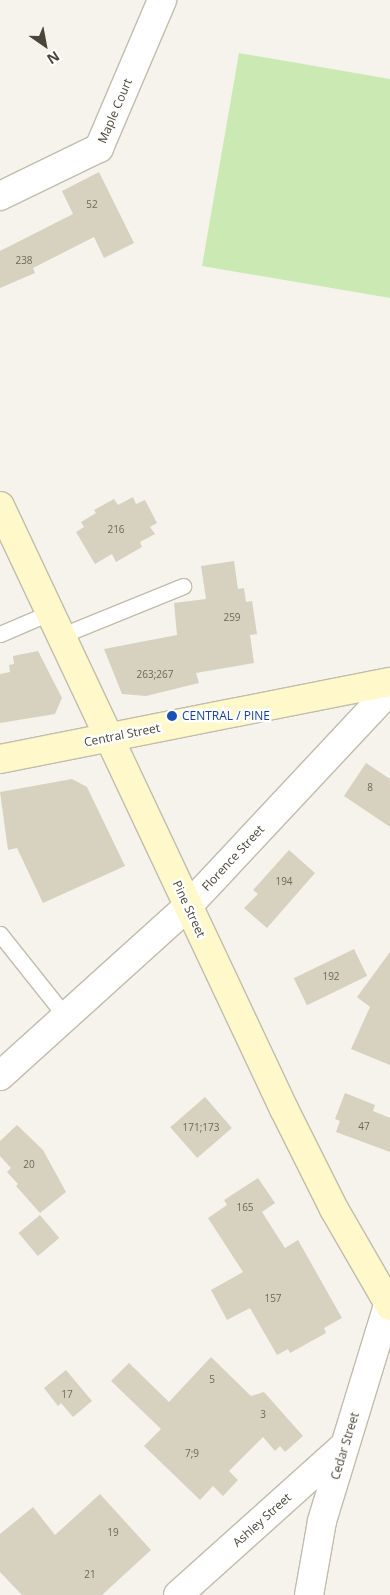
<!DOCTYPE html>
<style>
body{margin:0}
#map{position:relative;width:390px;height:1595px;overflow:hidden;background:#f5f3eb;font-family:"Open Sans",sans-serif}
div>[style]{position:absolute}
.green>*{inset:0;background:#cbeab3}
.building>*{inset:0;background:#d7d1c0;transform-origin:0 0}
.roads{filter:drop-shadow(1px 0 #c1bcad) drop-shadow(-1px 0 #c1bcad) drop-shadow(0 1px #c1bcad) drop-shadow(0 -1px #c1bcad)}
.service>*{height:15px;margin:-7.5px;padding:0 7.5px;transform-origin:7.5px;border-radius:7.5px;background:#fff}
.minor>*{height:28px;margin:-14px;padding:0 14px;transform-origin:14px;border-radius:14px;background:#fff}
.secondary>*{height:28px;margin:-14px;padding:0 14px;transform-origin:14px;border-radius:14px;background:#fff8cb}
.dots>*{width:14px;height:14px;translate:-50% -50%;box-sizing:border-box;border:2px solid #fff;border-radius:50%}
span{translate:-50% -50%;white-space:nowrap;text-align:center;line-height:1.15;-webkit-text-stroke:4.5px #fff;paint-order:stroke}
.number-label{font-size:10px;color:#6d685a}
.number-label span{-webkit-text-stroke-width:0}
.street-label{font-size:12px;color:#4a4538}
.transit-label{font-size:12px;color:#164399}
.left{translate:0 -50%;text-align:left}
.north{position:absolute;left:20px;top:20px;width:50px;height:50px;-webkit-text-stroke:4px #fff;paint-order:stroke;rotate:147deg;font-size:14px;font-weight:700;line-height:20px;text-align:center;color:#4a4538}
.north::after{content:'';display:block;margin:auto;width:18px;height:22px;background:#4a4538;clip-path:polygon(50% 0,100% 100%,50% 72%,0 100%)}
</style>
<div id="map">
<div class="green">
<div style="clip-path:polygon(239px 53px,390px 79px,390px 298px,202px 266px)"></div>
</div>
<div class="building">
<div style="clip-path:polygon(99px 172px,134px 243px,104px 258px,94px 237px,33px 268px,35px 273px,0 288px,0 251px,73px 214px,62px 191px)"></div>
<div style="clip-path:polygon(133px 497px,136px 504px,145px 500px,157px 523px,150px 527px,155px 534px,140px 542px,142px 547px,116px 562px,112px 554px,95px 564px,76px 532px,84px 527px,81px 522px,96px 513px,94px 510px,114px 499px,118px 505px)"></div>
<div style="clip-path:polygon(234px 561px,238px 589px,244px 588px,246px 602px,252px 601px,257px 634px,250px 635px,254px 663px,196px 673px,199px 683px,146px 696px,122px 694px,104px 649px,177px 635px,174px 603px,206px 599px,201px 566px)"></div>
<div style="clip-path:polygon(38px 651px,62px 698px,55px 714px,0 723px,0 674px,10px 672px,9px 665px,14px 664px,13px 656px)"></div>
<div style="clip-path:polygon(366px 763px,390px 779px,390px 827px,344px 796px)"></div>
<div style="clip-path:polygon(72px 779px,87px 787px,125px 866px,43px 903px,17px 848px,8px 850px,0 792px)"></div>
<div style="clip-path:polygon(289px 850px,315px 873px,267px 928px,244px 908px,258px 894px,253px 890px)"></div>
<div style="left:354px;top:949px;width:30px;height:67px;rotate:64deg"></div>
<div style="clip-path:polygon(390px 952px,390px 1065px,351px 1049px,370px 1007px,357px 997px)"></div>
<div style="clip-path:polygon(345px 1093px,375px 1105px,373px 1111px,390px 1118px,390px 1152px,336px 1132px,340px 1121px,335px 1119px)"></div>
<div style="left:205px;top:1097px;width:41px;height:46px;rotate:49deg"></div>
<div style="clip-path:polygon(17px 1125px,43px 1150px,66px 1192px,40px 1213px,16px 1186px,18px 1184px,7px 1172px,11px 1168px,0 1156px,0 1141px)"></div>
<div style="clip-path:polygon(258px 1178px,275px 1203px,262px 1212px,285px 1248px,298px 1240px,342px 1318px,324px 1328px,326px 1333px,290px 1353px,288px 1349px,277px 1355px,250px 1308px,227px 1320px,211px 1290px,243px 1272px,208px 1218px,227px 1205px,224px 1200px)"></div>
<div style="left:40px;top:1215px;width:30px;height:28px;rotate:50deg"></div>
<div style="clip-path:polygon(211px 1357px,251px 1396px,264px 1392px,303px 1436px,285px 1452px,280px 1446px,275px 1451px,263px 1437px,229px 1471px,238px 1480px,223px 1496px,213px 1486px,200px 1500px,144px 1446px,161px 1429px,111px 1381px,129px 1363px,169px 1402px)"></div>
<div style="clip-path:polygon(66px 1370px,92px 1401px,73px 1417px,61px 1403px,58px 1406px,44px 1388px)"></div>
<div style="clip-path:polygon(100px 1494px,151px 1550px,102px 1595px,22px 1595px,0 1572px,0 1534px,33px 1507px,55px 1535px)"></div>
</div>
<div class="roads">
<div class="service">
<div style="left:0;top:634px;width:53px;rotate:-23.2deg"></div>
<div style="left:60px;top:636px;width:133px;rotate:-22.1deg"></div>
<div style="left:0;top:934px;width:106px;rotate:51.5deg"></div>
</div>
<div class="minor">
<div style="left:0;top:196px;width:110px;rotate:-25.9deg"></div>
<div style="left:99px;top:148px;width:161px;rotate:-66.9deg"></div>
<div style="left:0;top:1076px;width:253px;rotate:-42.1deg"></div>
<div style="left:188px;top:906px;width:296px;rotate:-46.9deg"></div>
<div style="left:178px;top:1595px;width:224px;rotate:-41.9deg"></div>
<div style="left:309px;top:1595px;width:75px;rotate:-80deg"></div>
<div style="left:322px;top:1521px;width:232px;rotate:-73deg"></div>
</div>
<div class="secondary">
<div style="left:0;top:506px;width:667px;rotate:64.78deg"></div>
<div style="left:284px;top:1109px;width:112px;rotate:63.4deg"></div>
<div style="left:334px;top:1209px;width:112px;rotate:60deg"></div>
<div style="left:0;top:759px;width:398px;rotate:-11.2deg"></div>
</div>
</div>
<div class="dots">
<div style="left:172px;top:716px;background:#1a4fb4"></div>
</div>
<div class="number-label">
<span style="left:92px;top:205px">52</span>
<span style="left:24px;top:261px">238</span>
<span style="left:116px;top:530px">216</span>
<span style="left:232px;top:618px">259</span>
<span style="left:155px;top:675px">263;267</span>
<span style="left:370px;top:788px">8</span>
<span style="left:284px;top:882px">194</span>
<span style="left:331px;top:977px">192</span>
<span style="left:364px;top:1127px">47</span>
<span style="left:201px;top:1128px">171;173</span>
<span style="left:29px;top:1165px">20</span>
<span style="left:245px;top:1208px">165</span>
<span style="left:273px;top:1299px">157</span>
<span style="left:212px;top:1380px">5</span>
<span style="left:67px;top:1395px">17</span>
<span style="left:263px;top:1415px">3</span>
<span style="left:192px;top:1454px">7;9</span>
<span style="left:113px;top:1533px">19</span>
<span style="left:90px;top:1575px">21</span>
</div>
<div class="street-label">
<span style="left:115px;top:111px;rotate:-67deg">Maple Court</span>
<span style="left:122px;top:735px;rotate:-11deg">Central Street</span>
<span style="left:233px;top:858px;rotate:-47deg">Florence Street</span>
<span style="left:189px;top:909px;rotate:65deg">Pine Street</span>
<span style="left:345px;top:1446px;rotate:-73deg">Cedar Street</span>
<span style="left:262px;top:1520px;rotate:-42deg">Ashley Street</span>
</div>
<div class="transit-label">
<span class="left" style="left:182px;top:716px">CENTRAL / PINE</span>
</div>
<div class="north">N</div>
</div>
